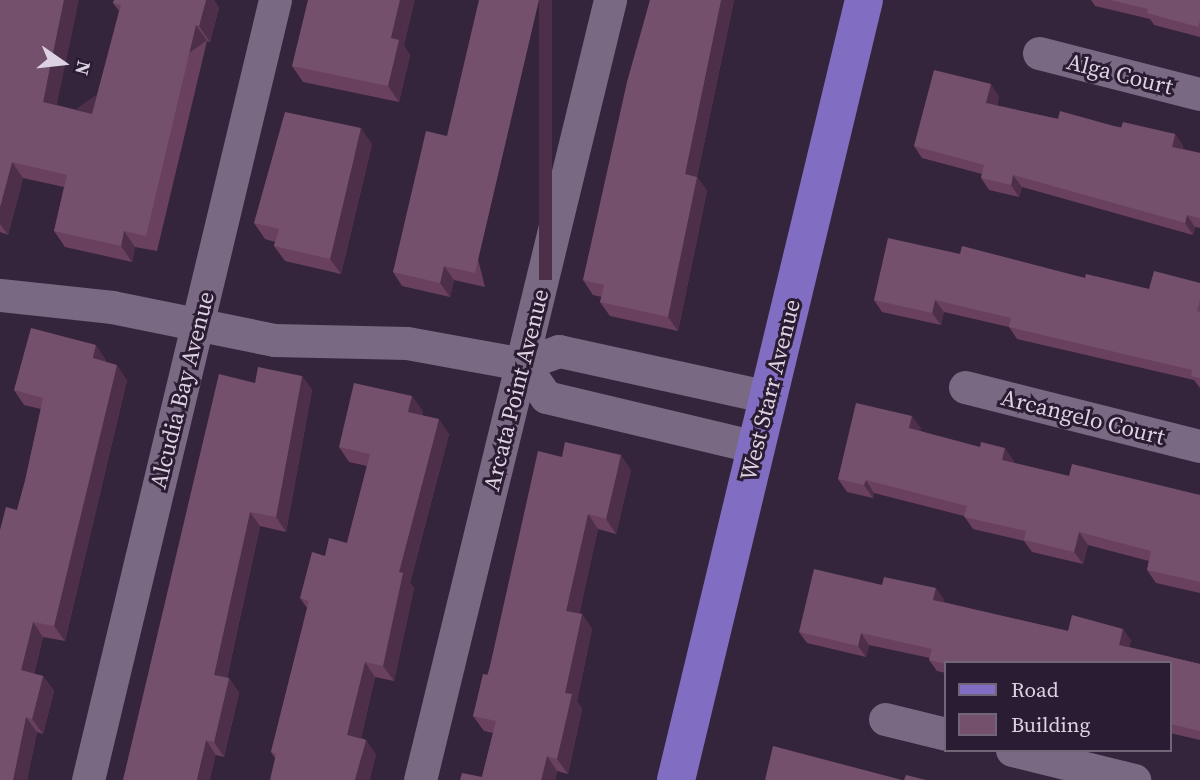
<!DOCTYPE html>
<style>
body{margin:0}
#map{position:relative;width:1200px;height:780px;overflow:hidden;background:#34253c;font-family:"Source Serif 4",serif}
div>[style]{position:absolute}
.minor>*{height:33px;margin:-16.5px;padding:0 16.5px;transform-origin:16.5px;border-radius:16.5px;background:#796983}
.major>*{height:38px;margin:-19px;padding:0 19px;transform-origin:19px;border-radius:19px;background:#816ec2}
.wall>*{inset:0;background:#69405e}
.shaded-wall>*{inset:0;background:#4e2f4a;transform-origin:0 0}
.building>*{inset:0;background:#75506c}
span{translate:-50% -50%;white-space:nowrap;text-align:center;line-height:1.15;-webkit-text-stroke:6px #2a1c32;paint-order:stroke}
.street-label{font-size:23px;color:#dcd2e1}
.legend{position:absolute;left:944px;top:661px;width:228px;height:91px;box-sizing:border-box;background:#2a1c32;border:2px solid #716578;margin:0;padding:9px 12px;list-style:none;font-size:21px;color:#dcd2e1}
.legend li{display:flex;align-items:center;gap:14px;height:35px}
.legend b{width:35px;border:2px solid #716578}
.north{position:absolute;left:28px;top:28px;width:70px;height:70px;-webkit-text-stroke:5px #2a1c32;paint-order:stroke;rotate:104deg;font-size:19px;font-weight:700;line-height:28px;text-align:center;color:#dcd2e1}
.north::after{content:'';display:block;margin:auto;width:24px;height:32px;background:#dcd2e1;clip-path:polygon(50% 0,100% 100%,50% 72%,0 100%)}
</style>
<div id="map">
<div class="minor">
<div style="left:1039px;top:53px;width:166px;rotate:14.3deg"></div>
<div style="left:0;top:295px;width:113px;rotate:6.1deg"></div>
<div style="left:112px;top:307px;width:165px;rotate:11.5deg"></div>
<div style="left:274px;top:340px;width:133px;rotate:1.3deg"></div>
<div style="left:407px;top:343px;width:118px;rotate:10.3deg"></div>
<div style="left:523px;top:364px;width:38px;rotate:-20deg"></div>
<div style="left:559px;top:351px;width:214px;rotate:12.4deg"></div>
<div style="left:523px;top:364px;width:40px;rotate:55.1deg"></div>
<div style="left:546px;top:397px;width:216px;rotate:13.4deg"></div>
<div style="left:965px;top:387px;width:242px;rotate:14.1deg"></div>
<div style="left:885px;top:719px;width:63px;rotate:13.8deg"></div>
<div style="left:1012px;top:750px;width:126px;rotate:13.8deg"></div>
<div style="left:88px;top:780px;width:802px;rotate:-76.52deg"></div>
<div style="left:420px;top:780px;width:803px;rotate:-76.31deg"></div>
</div>
<div class="major">
<div style="left:676px;top:780px;width:802px;rotate:-76.45deg"></div>
</div>
<div class="wall">
<div style="clip-path:polygon(0 0,57px 105px,92px 114px,119px 11px,113px 3px,114px 0,214px 0,219px 8px,210px 42px,207px 41px,157px 251px,135px 247px,132px 262px,65px 247px,54px 231px,64px 187px,23px 178px,8px 235px,0 232px)"></div>
<div style="clip-path:polygon(650px 0,734px 0,697px 177px,707px 191px,678px 331px,610px 316px,600px 302px,602px 297px,593px 295px,583px 280px)"></div>
<div style="clip-path:polygon(1091px 0,1200px 0,1200px 37px,1154px 25px,1150px 19px,1095px 6px)"></div>
<div style="clip-path:polygon(404px 46px,410px 55px,399px 102px,303px 82px,292px 66px)"></div>
<div style="clip-path:polygon(999px 96px,997px 106px,1058px 119px,1175px 134px,1183px 146px,1183px 149px,1200px 153px,1200px 228px,1195px 227px,1193px 235px,1022px 187px,1019px 197px,989px 190px,981px 178px,982px 174px,922px 158px,914px 146px)"></div>
<div style="clip-path:polygon(447px 136px,485px 287px,454px 280px,450px 297px,402px 286px,393px 272px)"></div>
<div style="clip-path:polygon(372px 144px,341px 274px,285px 261px,274px 246px,275px 242px,265px 239px,254px 223px)"></div>
<div style="clip-path:polygon(960px 254px,1085px 278px,1149px 289px,1200px 283px,1200px 388px,1194px 380px,1017px 339px,1009px 327px,944px 312px,941px 325px,882px 312px,874px 300px)"></div>
<div style="clip-path:polygon(106px 360px,106px 362px,127px 380px,65px 641px,43px 637px,34px 674px,43px 676px,54px 691px,43px 734px,37px 732px,27px 780px,0 780px,17px 510px,25px 481px,41px 409px,24px 405px,14px 390px)"></div>
<div style="clip-path:polygon(302px 376px,312px 390px,286px 532px,260px 526px,227px 678px,229px 678px,239px 693px,224px 757px,216px 755px,123px 780px,255px 383px)"></div>
<div style="clip-path:polygon(423px 411px,422px 415px,449px 434px,410px 583px,414px 588px,394px 681px,375px 677px,361px 738px,366px 740px,376px 755px,275px 758px,271px 752px,307px 608px,300px 598px,347px 543px,367px 466px,349px 462px,339px 447px)"></div>
<div style="clip-path:polygon(921px 428px,920px 431px,1014px 461px,1013px 463px,1069px 476px,1200px 495px,1200px 593px,1156px 583px,1147px 570px,1149px 561px,1088px 545px,1083px 564px,1032px 552px,1024px 541px,973px 529px,964px 516px,874px 493px,873px 498px,847px 492px,838px 479px)"></div>
<div style="clip-path:polygon(562px 457px,631px 470px,616px 534px,598px 529px,579px 613px,582px 614px,592px 629px,577px 701px,582px 709px,568px 774px,557px 771px,555px 780px,460px 780px,482px 777px,493px 733px,484px 731px,473px 716px)"></div>
<div style="clip-path:polygon(944px 599px,943px 602px,1068px 631px,1131px 640px,1129px 647px,1200px 664px,1200px 740px,1170px 733px,1170px 663px,946px 663px,946px 673px,937px 671px,929px 660px,930px 658px,869px 645px,866px 657px,807px 643px,799px 632px)"></div>
</div>
<div class="shaded-wall">
<div style="clip-path:polygon(64px 0,79px 0,54px 118px,43px 102px)"></div>
<div style="clip-path:polygon(206px 0,214px 0,219px 8px,210px 42px,199px 26px)"></div>
<div style="clip-path:polygon(400px 0,415px 0,404px 46px,410px 55px,399px 102px,388px 86px,391px 38px)"></div>
<div style="left:539px;top:0;width:13px;height:280px"></div>
<div style="clip-path:polygon(721px 0,734px 0,697px 177px,707px 191px,678px 331px,668px 317px,685px 174px)"></div>
<div style="left:196px;top:25px;width:19px;height:217px;rotate:55deg"></div>
<div style="clip-path:polygon(991px 84px,999px 96px,994px 115px,986px 103px)"></div>
<div style="clip-path:polygon(361px 128px,372px 144px,341px 274px,330px 259px)"></div>
<div style="clip-path:polygon(1175px 134px,1183px 146px,1180px 159px,1172px 147px)"></div>
<div style="clip-path:polygon(12px 162px,23px 178px,8px 235px,0 224px,0 207px)"></div>
<div style="clip-path:polygon(1013px 175px,1022px 187px,1019px 197px,1011px 185px)"></div>
<div style="clip-path:polygon(1187px 215px,1195px 227px,1193px 235px,1185px 223px)"></div>
<div style="clip-path:polygon(124px 231px,135px 247px,132px 262px,121px 246px)"></div>
<div style="clip-path:polygon(444px 266px,454px 280px,450px 297px,440px 283px)"></div>
<div style="clip-path:polygon(935px 300px,944px 312px,941px 325px,932px 313px)"></div>
<div style="clip-path:polygon(96px 345px,106px 360px,103px 373px,93px 358px)"></div>
<div style="clip-path:polygon(117px 365px,127px 380px,65px 641px,54px 626px)"></div>
<div style="clip-path:polygon(302px 376px,312px 390px,286px 532px,276px 517px)"></div>
<div style="clip-path:polygon(412px 396px,423px 411px,419px 427px,408px 412px)"></div>
<div style="clip-path:polygon(912px 416px,921px 428px,918px 440px,909px 428px)"></div>
<div style="clip-path:polygon(439px 419px,449px 434px,410px 583px,414px 588px,394px 681px,383px 666px,399px 572px)"></div>
<div style="clip-path:polygon(1005px 448px,1014px 461px,1011px 473px,1002px 460px)"></div>
<div style="clip-path:polygon(621px 455px,631px 470px,616px 534px,606px 519px)"></div>
<div style="clip-path:polygon(866px 480px,874px 493px,873px 498px,864px 485px)"></div>
<div style="clip-path:polygon(250px 512px,260px 526px,224px 690px,214px 675px)"></div>
<div style="clip-path:polygon(588px 514px,598px 529px,577px 626px,566px 611px)"></div>
<div style="clip-path:polygon(1079px 532px,1088px 545px,1083px 564px,1074px 552px)"></div>
<div style="clip-path:polygon(936px 588px,944px 599px,941px 611px,933px 600px)"></div>
<div style="clip-path:polygon(582px 614px,592px 629px,577px 701px,582px 709px,568px 774px,557px 759px,565px 693px)"></div>
<div style="clip-path:polygon(33px 622px,43px 637px,31px 685px,21px 670px)"></div>
<div style="clip-path:polygon(1123px 629px,1131px 640px,1126px 656px,1119px 645px)"></div>
<div style="clip-path:polygon(861px 633px,869px 645px,866px 657px,858px 646px)"></div>
<div style="clip-path:polygon(365px 662px,375px 677px,358px 751px,347px 735px)"></div>
<div style="clip-path:polygon(43px 676px,54px 691px,43px 734px,32px 719px)"></div>
<div style="clip-path:polygon(229px 678px,239px 693px,224px 757px,214px 742px)"></div>
<div style="clip-path:polygon(26px 717px,37px 732px,27px 780px,13px 780px)"></div>
<div style="clip-path:polygon(206px 740px,216px 755px,210px 780px,197px 780px)"></div>
<div style="clip-path:polygon(366px 740px,376px 755px,370px 780px,355px 780px)"></div>
<div style="clip-path:polygon(547px 756px,557px 771px,555px 780px,541px 780px)"></div>
</div>
<div class="building">
<div style="clip-path:polygon(0 0,64px 0,43px 102px,92px 114px,121px 5px,113px 3px,114px 0,206px 0,199px 26px,196px 25px,146px 236px,124px 231px,121px 246px,54px 231px,67px 175px,12px 162px,0 207px)"></div>
<div style="clip-path:polygon(308px 0,400px 0,391px 38px,399px 40px,388px 86px,292px 66px)"></div>
<div style="clip-path:polygon(479px 0,539px 0,475px 273px,444px 266px,440px 283px,393px 272px,426px 131px,447px 136px)"></div>
<div style="clip-path:polygon(650px 0,721px 0,685px 174px,697px 177px,668px 317px,600px 302px,604px 285px,583px 280px,627px 82px)"></div>
<div style="clip-path:polygon(1110px 0,1200px 0,1200px 21px,1198px 27px,1147px 13px,1148px 9px)"></div>
<div style="clip-path:polygon(934px 70px,991px 84px,986px 103px,1058px 119px,1060px 111px,1121px 128px,1123px 122px,1175px 134px,1172px 147px,1200px 153px,1200px 218px,1187px 215px,1185px 223px,1013px 175px,1011px 185px,981px 178px,984px 165px,914px 146px)"></div>
<div style="clip-path:polygon(285px 112px,361px 128px,330px 259px,274px 246px,279px 229px,254px 223px)"></div>
<div style="clip-path:polygon(888px 238px,960px 254px,962px 246px,1085px 278px,1086px 274px,1149px 289px,1154px 271px,1200px 283px,1200px 300px,1197px 311px,1200px 312px,1200px 378px,1191px 376px,1192px 370px,1009px 327px,1011px 318px,935px 300px,932px 313px,874px 300px)"></div>
<div style="clip-path:polygon(31px 328px,96px 345px,93px 358px,117px 365px,54px 626px,33px 622px,21px 670px,43px 676px,32px 719px,26px 717px,13px 780px,0 780px,0 530px,6px 507px,17px 510px,25px 481px,43px 398px,14px 390px)"></div>
<div style="clip-path:polygon(258px 367px,302px 376px,276px 517px,250px 512px,214px 675px,229px 678px,214px 742px,206px 740px,197px 780px,123px 780px,219px 374px,255px 383px)"></div>
<div style="clip-path:polygon(354px 383px,412px 396px,408px 412px,439px 419px,399px 572px,403px 573px,383px 666px,365px 662px,347px 735px,366px 740px,355px 780px,270px 780px,276px 754px,271px 752px,309px 601px,300px 598px,312px 552px,325px 556px,329px 538px,347px 543px,370px 454px,339px 447px)"></div>
<div style="clip-path:polygon(856px 403px,912px 416px,909px 428px,980px 447px,981px 442px,1005px 448px,1002px 460px,1069px 476px,1072px 464px,1200px 495px,1200px 582px,1147px 570px,1151px 551px,1079px 532px,1074px 552px,1024px 540px,1026px 531px,964px 517px,967px 506px,866px 480px,864px 485px,838px 479px)"></div>
<div style="clip-path:polygon(565px 442px,621px 455px,606px 519px,588px 514px,566px 611px,582px 614px,565px 693px,572px 694px,557px 759px,547px 756px,541px 780px,460px 780px,462px 773px,482px 777px,496px 721px,473px 716px,483px 674px,488px 675px,538px 451px,562px 457px)"></div>
<div style="clip-path:polygon(814px 569px,882px 585px,884px 577px,936px 588px,933px 600px,1068px 631px,1072px 615px,1123px 629px,1119px 645px,1200px 664px,1200px 731px,1170px 724px,1170px 663px,946px 663px,946px 664px,929px 660px,932px 649px,861px 633px,858px 646px,799px 632px)"></div>
<div style="clip-path:polygon(773px 746px,902px 780px,765px 780px)"></div>
<div style="clip-path:polygon(906px 775px,926px 780px,904px 780px)"></div>
</div>
<div class="street-label">
<span style="left:1120px;top:74px;rotate:14deg">Alga Court</span>
<span style="left:182px;top:390px;rotate:-76deg">Alcudia Bay Avenue</span>
<span style="left:516px;top:390px;rotate:-76deg">Arcata Point Avenue</span>
<span style="left:770px;top:390px;rotate:-76deg">West Starr Avenue</span>
<span style="left:1083px;top:417px;rotate:14deg">Arcangelo Court</span>
</div>
<ul class="legend">
<li><b style="height:9px;background:#816ec2"></b>Road</li>
<li><b style="height:19px;background:#75506c"></b>Building</li>
</ul>
<div class="north">N</div>
</div>
